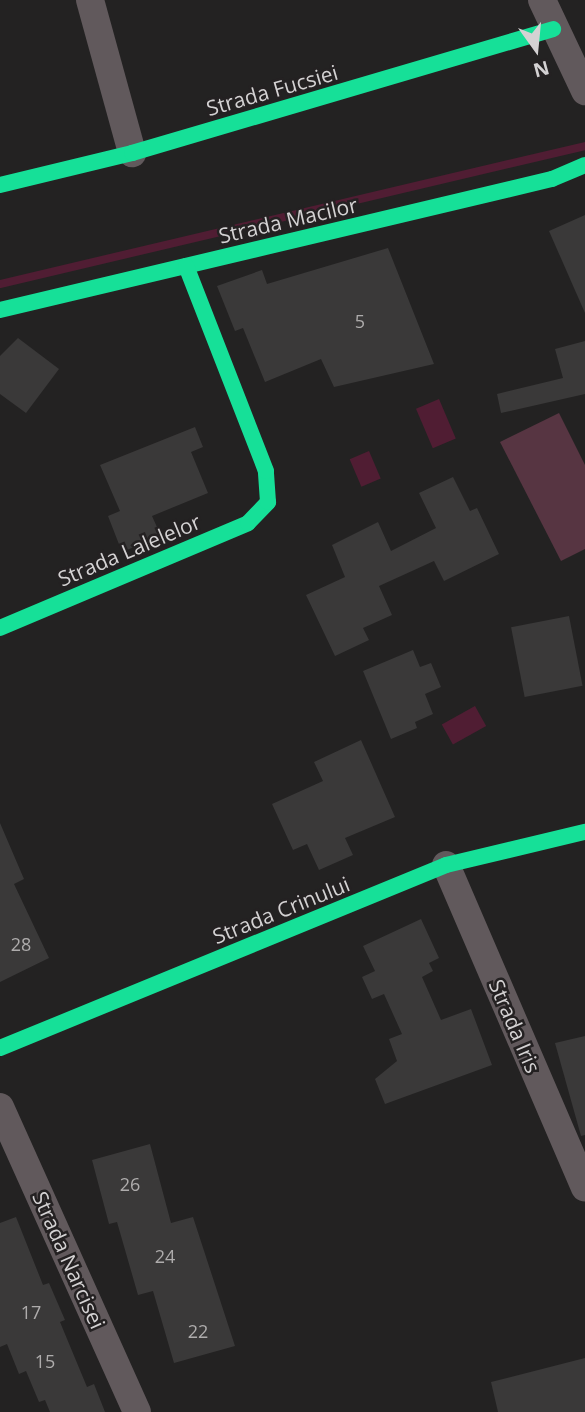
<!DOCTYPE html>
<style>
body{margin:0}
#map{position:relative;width:585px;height:1412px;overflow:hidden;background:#232222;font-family:"Open Sans",sans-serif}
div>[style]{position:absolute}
.green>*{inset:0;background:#573542}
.water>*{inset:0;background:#501d33;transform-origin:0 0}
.stream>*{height:8px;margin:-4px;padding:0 4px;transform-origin:4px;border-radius:4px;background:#501d33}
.building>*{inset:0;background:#3a3939;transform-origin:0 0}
.street>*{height:28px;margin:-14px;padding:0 14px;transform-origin:14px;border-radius:14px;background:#61595c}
.fast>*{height:16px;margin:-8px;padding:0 8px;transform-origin:8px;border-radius:8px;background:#16e098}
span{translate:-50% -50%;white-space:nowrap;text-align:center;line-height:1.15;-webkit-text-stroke:5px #242122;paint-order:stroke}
.number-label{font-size:18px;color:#aeacac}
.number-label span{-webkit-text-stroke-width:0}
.street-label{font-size:21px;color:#d4d2d3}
.north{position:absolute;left:501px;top:14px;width:70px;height:70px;-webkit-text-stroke:5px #242122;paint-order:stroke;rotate:165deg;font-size:19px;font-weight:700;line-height:28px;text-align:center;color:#d4d2d3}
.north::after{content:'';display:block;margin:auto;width:24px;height:32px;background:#d4d2d3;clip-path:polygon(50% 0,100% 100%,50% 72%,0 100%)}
</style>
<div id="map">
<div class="green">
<div style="clip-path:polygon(559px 413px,585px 465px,585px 549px,561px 561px,500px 442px)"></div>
</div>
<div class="water">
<div style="left:439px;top:399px;width:43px;height:25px;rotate:67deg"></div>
<div style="left:369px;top:451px;width:30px;height:21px;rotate:67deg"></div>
<div style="left:475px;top:706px;width:23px;height:38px;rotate:61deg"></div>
</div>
<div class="stream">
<div style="left:0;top:284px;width:601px;rotate:-13.27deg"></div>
</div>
<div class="building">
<div style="clip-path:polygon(585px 215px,585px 313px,549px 231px)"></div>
<div style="clip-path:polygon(388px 248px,434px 364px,334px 387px,321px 359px,265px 382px,243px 328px,235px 331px,217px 286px,262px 270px,267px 284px)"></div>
<div style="clip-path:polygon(18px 338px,59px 369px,26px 413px,0 394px,0 356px)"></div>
<div style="clip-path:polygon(585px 341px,585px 394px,501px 413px,497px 394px,563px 378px,555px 349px)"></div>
<div style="clip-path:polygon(195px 427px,203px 447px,191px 452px,208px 493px,152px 516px,161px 536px,122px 552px,108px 516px,120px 511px,100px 465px)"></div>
<div style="clip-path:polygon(453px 477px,470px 511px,477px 508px,499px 554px,444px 581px,434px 561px,379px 586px,392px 615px,363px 628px,369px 640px,335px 656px,306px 595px,345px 577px,332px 545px,378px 522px,391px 551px,436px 528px,419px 493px)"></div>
<div style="left:569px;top:616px;width:71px;height:59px;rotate:79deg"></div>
<div style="clip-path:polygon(413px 650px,420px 667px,431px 663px,441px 687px,425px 694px,433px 714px,415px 722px,417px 728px,391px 739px,363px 671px)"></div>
<div style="clip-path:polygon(361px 740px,395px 817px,345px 838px,353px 855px,319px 870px,307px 844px,293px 850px,272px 804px,323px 781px,314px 762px)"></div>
<div style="clip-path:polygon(0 823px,24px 879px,14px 884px,49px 958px,0 982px)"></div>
<div style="clip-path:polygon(421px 919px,439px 958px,429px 963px,433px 971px,422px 977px,441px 1020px,471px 1009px,492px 1065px,385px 1104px,375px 1079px,397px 1061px,389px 1039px,402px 1034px,384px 994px,372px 999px,362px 977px,375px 971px,363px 946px)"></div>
<div style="clip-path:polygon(585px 1036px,585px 1135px,581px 1136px,555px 1043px)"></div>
<div style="clip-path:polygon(150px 1144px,171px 1223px,193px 1217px,235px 1346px,174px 1363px,153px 1291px,138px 1295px,117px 1222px,109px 1224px,92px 1160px)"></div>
<div style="clip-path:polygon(16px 1217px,43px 1285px,49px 1283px,65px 1320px,60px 1322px,87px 1387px,94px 1384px,105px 1412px,50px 1412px,45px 1400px,39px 1402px,26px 1371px,19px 1374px,7px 1344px,0 1347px,0 1223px)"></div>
<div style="clip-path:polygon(585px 1358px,585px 1412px,498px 1412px,491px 1382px)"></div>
</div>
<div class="street">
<div style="left:90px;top:0;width:159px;rotate:74.6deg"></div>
<div style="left:542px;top:0;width:101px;rotate:64.7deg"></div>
<div style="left:446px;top:865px;width:351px;rotate:66.7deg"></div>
<div style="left:0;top:1107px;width:334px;rotate:65.8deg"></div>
</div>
<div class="fast">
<div style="left:0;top:185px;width:136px;rotate:-13.6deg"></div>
<div style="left:132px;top:153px;width:439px;rotate:-16.4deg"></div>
<div style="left:0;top:310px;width:567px;rotate:-13.35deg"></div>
<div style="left:552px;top:179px;width:36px;rotate:-23deg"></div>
<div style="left:0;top:628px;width:269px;rotate:-22.9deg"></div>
<div style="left:248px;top:523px;width:29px;rotate:-46deg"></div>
<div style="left:268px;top:502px;width:31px;rotate:-94deg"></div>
<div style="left:266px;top:471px;width:220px;rotate:-111.3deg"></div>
<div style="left:0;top:1048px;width:482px;rotate:-22.3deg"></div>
<div style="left:446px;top:865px;width:143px;rotate:-13.4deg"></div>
</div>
<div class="number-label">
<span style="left:360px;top:321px">5</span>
<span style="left:21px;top:944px">28</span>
<span style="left:130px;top:1184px">26</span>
<span style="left:165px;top:1256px">24</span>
<span style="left:31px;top:1312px">17</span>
<span style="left:198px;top:1331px">22</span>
<span style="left:45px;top:1361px">15</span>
</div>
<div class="street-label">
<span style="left:272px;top:90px;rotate:-16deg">Strada Fucsiei</span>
<span style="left:288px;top:220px;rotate:-13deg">Strada Macilor</span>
<span style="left:129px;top:550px;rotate:-23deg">Strada Lalelelor</span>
<span style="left:281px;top:910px;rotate:-22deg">Strada Crinului</span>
<span style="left:515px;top:1026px;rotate:67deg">Strada Iris</span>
<span style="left:69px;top:1260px;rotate:66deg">Strada Narcisei</span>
</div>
<div class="north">N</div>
</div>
